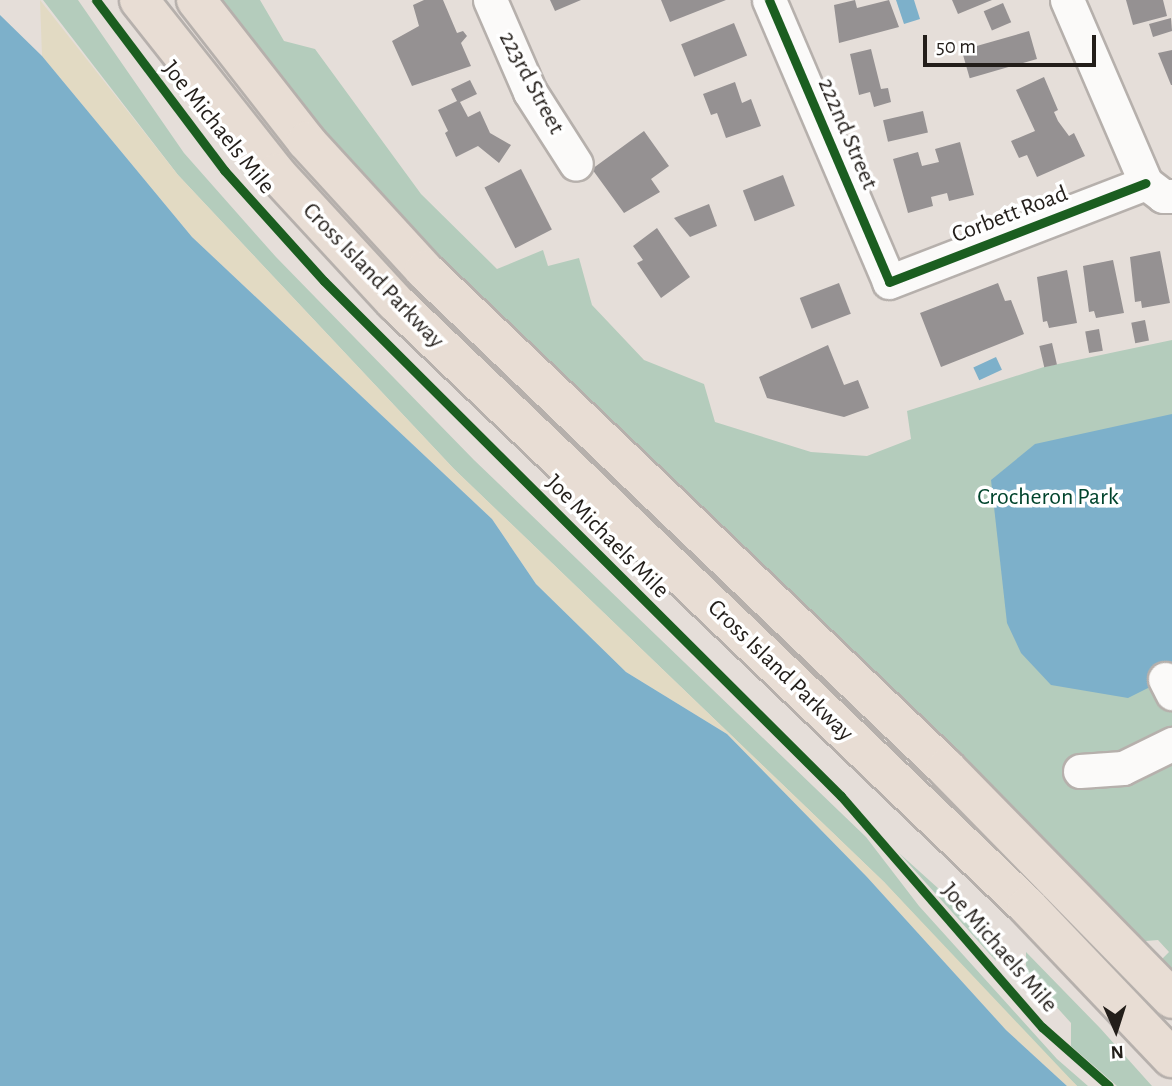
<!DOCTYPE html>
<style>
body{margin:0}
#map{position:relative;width:1172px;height:1086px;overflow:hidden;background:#e5ded9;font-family:"Alegreya Sans",sans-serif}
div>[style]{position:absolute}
.green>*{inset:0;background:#b4ccbc}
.sand>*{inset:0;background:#e2dac3}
.water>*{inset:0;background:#7db0ca;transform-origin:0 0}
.building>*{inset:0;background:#959192;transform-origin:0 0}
.roads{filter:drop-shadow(2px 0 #b6b0ac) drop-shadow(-2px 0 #b6b0ac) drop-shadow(0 2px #b6b0ac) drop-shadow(0 -2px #b6b0ac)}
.minor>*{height:33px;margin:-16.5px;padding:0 16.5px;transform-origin:16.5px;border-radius:16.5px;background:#fbfaf9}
.highway>*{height:38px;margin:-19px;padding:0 19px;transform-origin:19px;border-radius:19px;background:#e8ddd4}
.cycleway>*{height:9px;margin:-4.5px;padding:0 4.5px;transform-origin:4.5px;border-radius:4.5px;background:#1b5e20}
span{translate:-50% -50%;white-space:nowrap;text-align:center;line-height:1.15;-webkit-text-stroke:7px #fff;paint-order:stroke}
.street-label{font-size:24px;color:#231e1a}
.park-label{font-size:24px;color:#00442c}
.north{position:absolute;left:1081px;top:995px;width:70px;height:70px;-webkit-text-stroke:5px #fff;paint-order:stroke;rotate:177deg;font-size:19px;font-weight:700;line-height:28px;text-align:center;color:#231e1a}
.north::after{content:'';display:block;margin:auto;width:24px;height:32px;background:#231e1a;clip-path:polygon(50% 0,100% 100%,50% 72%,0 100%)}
.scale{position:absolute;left:923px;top:35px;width:173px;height:32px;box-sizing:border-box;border:4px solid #231e1a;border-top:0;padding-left:9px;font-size:21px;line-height:24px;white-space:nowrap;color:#231e1a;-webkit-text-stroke:5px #fff;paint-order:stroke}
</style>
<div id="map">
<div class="green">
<div style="clip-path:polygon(43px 0,78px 0,184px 153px,276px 257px,474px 460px,866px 837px,919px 906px,1057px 1059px,1088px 1086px,1077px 1086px,1039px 1049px,884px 882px,454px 469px,178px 175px)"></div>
<div style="clip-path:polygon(218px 0,260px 0,284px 41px,315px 49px,421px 194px,497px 269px,543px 250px,548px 266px,579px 258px,592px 305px,644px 360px,704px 384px,715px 422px,811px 452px,867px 456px,911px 439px,907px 411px,1044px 367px,1172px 340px,1172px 981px,1156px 965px,1169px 952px,1158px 940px,1134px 942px,439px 266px,362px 180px)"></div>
<div style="clip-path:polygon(899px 853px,980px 926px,992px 942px,996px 961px)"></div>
<div style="clip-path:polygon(1026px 952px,1100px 1028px,1152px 1086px,1117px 1086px,1071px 1046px,1071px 1023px,1026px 973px)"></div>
</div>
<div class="sand">
<div style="clip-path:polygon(40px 0,178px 175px,454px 469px,884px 882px,1077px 1086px,1067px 1086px,1006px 1030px,867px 877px,727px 734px,626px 672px,536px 584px,492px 519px,192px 237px,42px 56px)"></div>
</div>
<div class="water">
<div style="clip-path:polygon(896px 0,914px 0,920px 19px,904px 24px)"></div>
<div style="clip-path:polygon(0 15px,42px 56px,192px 237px,492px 519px,536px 584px,626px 672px,727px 734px,867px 877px,1006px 1030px,1067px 1086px,0 1086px)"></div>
<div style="left:996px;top:357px;width:14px;height:25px;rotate:65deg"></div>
<div style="clip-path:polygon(1172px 414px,1172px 676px,1128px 698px,1051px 685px,1021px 653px,1007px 623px,991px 480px,1035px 444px)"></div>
</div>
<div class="building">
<div style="clip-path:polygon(424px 0,443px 0,457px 33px,463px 31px,467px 36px,461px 43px,471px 66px,412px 86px,392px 41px,419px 26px,413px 5px)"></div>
<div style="clip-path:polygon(550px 0,581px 0,555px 11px)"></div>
<div style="clip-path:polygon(661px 0,726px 0,670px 22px)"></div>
<div style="clip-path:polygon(855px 0,857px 8px,889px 0,899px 27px,839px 43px,834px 5px)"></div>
<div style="clip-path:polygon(952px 0,992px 0,958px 14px)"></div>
<div style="clip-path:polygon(1126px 0,1163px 0,1167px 16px,1133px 25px)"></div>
<div style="left:1003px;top:3px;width:21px;height:21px;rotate:67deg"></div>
<div style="clip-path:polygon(1171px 18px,1172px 31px,1153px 37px,1149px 24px)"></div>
<div style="left:734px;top:23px;width:35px;height:57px;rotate:68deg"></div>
<div style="left:1029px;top:31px;width:29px;height:70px;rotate:74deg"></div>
<div style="clip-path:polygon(871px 49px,881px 89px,888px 88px,891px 102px,874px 107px,870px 92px,859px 95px,850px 54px)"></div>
<div style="clip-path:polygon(1172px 50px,1172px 85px,1171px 85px,1158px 53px)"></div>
<div style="clip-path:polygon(1044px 77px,1058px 110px,1054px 112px,1058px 121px,1069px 136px,1074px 133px,1085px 156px,1037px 177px,1027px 155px,1019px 158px,1011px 141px,1035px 131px,1016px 90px)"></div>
<div style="clip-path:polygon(470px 80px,477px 94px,460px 102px,468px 117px,480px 111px,490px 133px,511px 145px,499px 163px,478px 146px,456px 157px,445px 133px,448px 131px,438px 110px,457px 101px,451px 89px)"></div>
<div style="clip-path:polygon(735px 82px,742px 103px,751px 99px,761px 126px,726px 138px,717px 113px,711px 115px,703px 94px)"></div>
<div style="left:923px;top:111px;width:22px;height:41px;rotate:77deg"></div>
<div style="clip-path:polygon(644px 131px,669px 166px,651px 179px,660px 192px,624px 213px,592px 169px)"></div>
<div style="clip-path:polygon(960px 142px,974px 195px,949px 201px,947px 193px,931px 197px,933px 206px,908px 213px,893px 159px,918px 152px,922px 166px,939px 162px,935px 149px)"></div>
<div style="left:521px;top:169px;width:68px;height:41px;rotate:63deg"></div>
<div style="left:783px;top:175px;width:33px;height:43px;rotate:69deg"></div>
<div style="clip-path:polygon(709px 204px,717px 226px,690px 237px,674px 218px)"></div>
<div style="clip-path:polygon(657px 228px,690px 277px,661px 298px,637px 263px,643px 260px,633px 246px)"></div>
<div style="clip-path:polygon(1160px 251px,1170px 303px,1142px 308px,1141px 301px,1135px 302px,1130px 257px)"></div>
<div style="clip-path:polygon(1113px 260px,1124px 313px,1096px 318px,1094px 311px,1089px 312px,1083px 266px)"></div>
<div style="clip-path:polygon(1067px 270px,1077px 323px,1049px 328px,1047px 321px,1043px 322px,1037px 277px)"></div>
<div style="left:839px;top:283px;width:33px;height:42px;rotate:69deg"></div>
<div style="clip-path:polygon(998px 283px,1005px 301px,1011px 300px,1024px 334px,941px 367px,920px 313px)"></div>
<div style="left:1145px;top:320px;width:21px;height:14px;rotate:79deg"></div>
<div style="left:1099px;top:329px;width:22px;height:14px;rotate:80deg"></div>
<div style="left:1052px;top:343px;width:22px;height:13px;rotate:77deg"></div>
<div style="clip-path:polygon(828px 345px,844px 385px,858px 380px,869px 408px,844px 417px,767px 398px,759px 377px)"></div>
</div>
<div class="roads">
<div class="minor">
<div style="left:490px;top:0;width:100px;rotate:66.5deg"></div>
<div style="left:530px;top:92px;width:85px;rotate:57.4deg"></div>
<div style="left:769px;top:0;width:306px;rotate:66.9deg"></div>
<div style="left:889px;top:282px;width:275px;rotate:-21.1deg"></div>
<div style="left:1067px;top:0;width:199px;rotate:66.7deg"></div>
<div style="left:1146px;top:183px;width:21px;rotate:37deg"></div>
<div style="left:1163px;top:196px;width:9px"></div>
<div style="left:1165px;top:679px;width:16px;rotate:63deg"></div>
<div style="left:1080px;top:771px;width:43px;rotate:-4deg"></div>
<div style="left:1123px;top:768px;width:55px;rotate:-26.1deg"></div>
</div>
<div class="highway">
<div style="left:139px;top:0;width:221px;rotate:51.6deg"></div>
<div style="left:276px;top:173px;width:176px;rotate:47.3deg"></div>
<div style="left:395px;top:302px;width:874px;rotate:43.7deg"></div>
<div style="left:1027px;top:906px;width:210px;rotate:46.4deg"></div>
<div style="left:196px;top:0;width:179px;rotate:52deg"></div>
<div style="left:306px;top:141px;width:175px;rotate:47.5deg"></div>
<div style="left:424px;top:270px;width:721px;rotate:43.65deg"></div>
<div style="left:946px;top:768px;width:323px;rotate:45.6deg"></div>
</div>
</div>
<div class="cycleway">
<div style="left:96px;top:0;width:213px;rotate:53deg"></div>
<div style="left:224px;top:170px;width:149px;rotate:48deg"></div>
<div style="left:324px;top:281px;width:730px;rotate:44.89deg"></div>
<div style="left:841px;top:796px;width:306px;rotate:49deg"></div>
<div style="left:1042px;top:1027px;width:89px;rotate:41.4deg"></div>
<div style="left:769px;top:0;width:306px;rotate:66.9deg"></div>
<div style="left:889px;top:282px;width:275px;rotate:-21.1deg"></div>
</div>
<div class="street-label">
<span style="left:531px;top:83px;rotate:62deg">223rd Street</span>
<span style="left:218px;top:128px;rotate:51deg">Joe Michaels Mile</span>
<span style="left:847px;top:134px;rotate:67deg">222nd Street</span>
<span style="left:1010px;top:215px;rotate:-21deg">Corbett Road</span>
<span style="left:373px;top:276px;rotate:46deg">Cross Island Parkway</span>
<span style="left:607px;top:537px;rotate:45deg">Joe Michaels Mile</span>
<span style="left:780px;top:671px;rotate:44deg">Cross Island Parkway</span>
<span style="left:999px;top:948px;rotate:49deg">Joe Michaels Mile</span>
</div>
<div class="park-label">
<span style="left:1048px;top:498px">Crocheron Park</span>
</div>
<div class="north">N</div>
<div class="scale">50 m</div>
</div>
